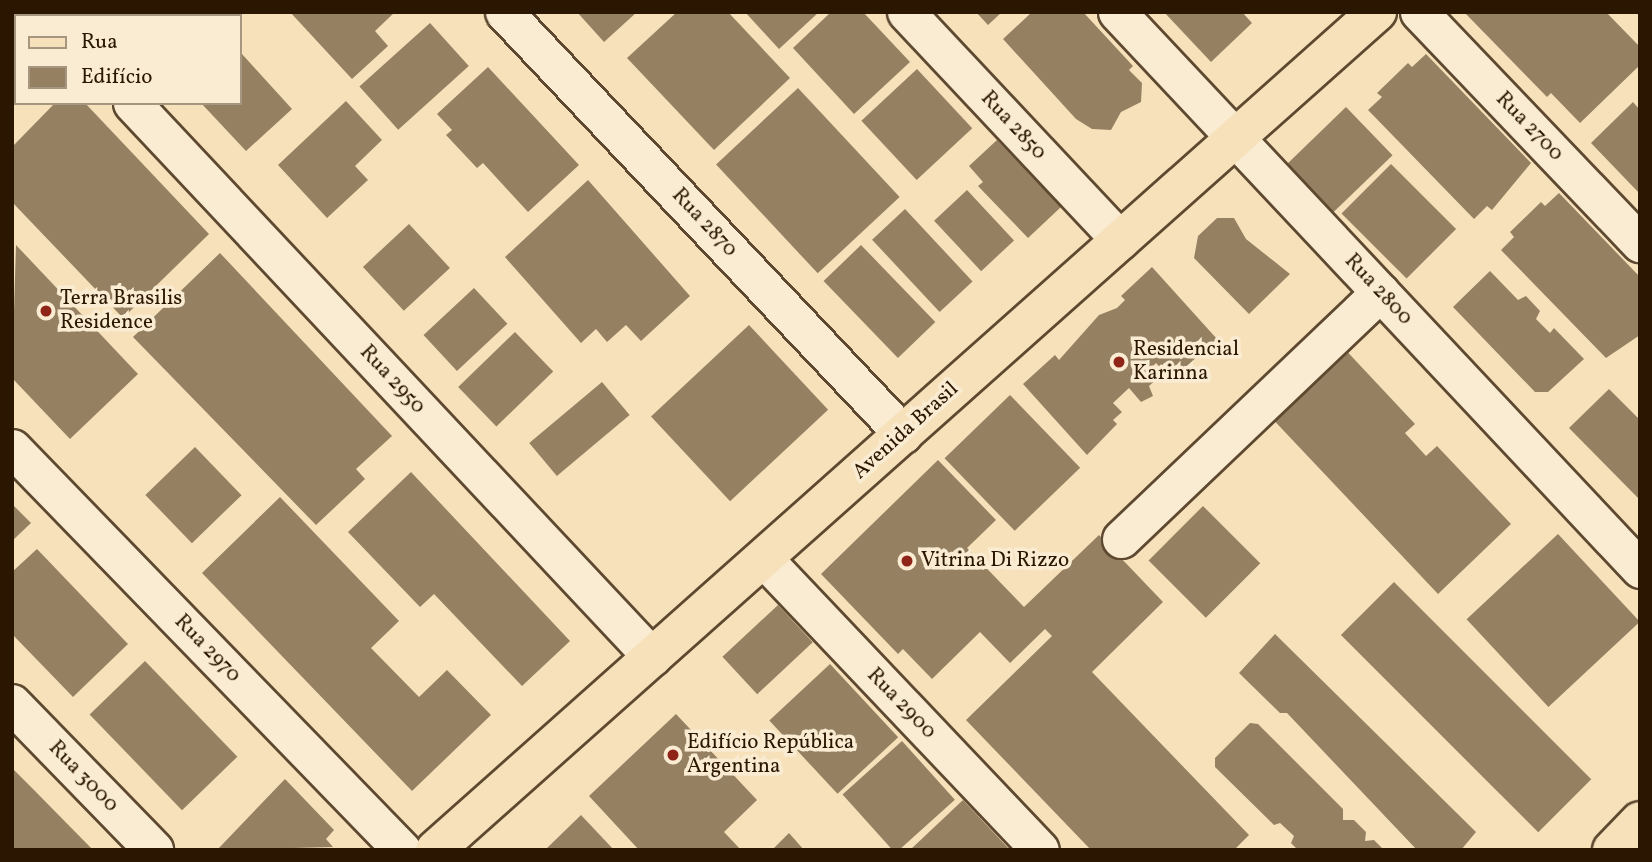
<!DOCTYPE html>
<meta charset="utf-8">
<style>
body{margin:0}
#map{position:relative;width:1652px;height:862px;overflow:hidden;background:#f6e1bb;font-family:Vollkorn,serif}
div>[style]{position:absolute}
.building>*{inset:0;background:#958062;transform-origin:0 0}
.roads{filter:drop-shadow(2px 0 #5e4930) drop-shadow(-2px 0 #5e4930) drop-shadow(0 2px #5e4930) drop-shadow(0 -2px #5e4930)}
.minor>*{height:37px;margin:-18.5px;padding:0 18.5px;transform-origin:18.5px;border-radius:18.5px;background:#f9ecd3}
.secondary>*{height:38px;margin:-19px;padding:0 19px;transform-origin:19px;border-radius:19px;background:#f9ecd3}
.primary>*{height:38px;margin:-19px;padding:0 19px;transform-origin:19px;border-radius:19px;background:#f6e1bb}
.dots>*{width:19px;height:19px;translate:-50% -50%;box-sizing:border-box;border:4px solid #f9ecd3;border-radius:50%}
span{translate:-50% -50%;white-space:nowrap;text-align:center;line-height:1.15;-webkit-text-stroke:7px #f9ecd3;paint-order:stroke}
.street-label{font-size:21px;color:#2b1601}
.poi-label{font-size:21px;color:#2b1601}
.left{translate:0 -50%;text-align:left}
.frame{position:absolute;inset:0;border:14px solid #2b1601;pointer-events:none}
.legend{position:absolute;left:14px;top:14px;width:228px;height:91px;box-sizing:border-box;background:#f9ecd3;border:2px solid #a7967f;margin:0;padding:9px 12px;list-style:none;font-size:21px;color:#2b1601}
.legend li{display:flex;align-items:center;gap:14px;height:35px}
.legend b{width:35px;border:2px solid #a7967f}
</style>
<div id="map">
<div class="building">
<div style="clip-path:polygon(127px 12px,214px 12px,210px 16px)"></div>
<div style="clip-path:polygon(290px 12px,395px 12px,375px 31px,388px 46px,352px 79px)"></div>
<div style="clip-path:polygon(577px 12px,637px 12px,604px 42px)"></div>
<div style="clip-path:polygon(677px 12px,728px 12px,790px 78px,714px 150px,627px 58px)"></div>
<div style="clip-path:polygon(745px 12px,819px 12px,779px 49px)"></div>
<div style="clip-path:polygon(831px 12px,863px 12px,910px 62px,854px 114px,793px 48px)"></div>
<div style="clip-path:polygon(976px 12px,1002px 12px,988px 25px)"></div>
<div style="clip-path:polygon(1032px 12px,1083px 12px,1133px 66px,1129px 70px,1142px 83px,1141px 102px,1121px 112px,1111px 130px,1092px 129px,1076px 119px,1003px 39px)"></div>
<div style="clip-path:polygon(1164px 12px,1242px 12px,1252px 23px,1211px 62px)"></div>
<div style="clip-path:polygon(1464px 12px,1606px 12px,1640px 47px,1640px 65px,1580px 123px,1551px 93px,1547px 97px)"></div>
<div style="left:430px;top:23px;width:58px;height:95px;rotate:48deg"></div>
<div style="clip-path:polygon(242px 54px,292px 109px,246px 151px,201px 103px,240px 103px)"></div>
<div style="clip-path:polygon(1426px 54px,1531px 163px,1492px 210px,1487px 206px,1474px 219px,1368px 110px,1382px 97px,1377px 93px,1408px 63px,1412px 67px)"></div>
<div style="clip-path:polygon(488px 67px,579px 165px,528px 212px,483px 163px,477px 168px,446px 135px,452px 130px,437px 114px)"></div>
<div style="left:917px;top:69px;width:81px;height:76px;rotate:47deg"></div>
<div style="left:798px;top:88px;width:149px;height:112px;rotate:47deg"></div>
<div style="clip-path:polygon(346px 101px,382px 140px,355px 166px,368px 180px,327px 218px,278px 165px)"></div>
<div style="clip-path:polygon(1633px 102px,1640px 110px,1640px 194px,1591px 143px)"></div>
<div style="clip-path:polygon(55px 103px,85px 103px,209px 234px,123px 318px,12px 202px,12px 147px)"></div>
<div style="left:1346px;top:107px;width:67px;height:83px;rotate:46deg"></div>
<div style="clip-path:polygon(997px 140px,1061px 207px,1028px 238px,978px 186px,983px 182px,969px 166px)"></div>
<div style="left:1391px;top:164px;width:92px;height:70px;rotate:45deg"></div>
<div style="clip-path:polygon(588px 180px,690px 296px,641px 341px,626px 325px,607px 342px,596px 329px,581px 343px,505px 257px)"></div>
<div style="left:967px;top:190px;width:69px;height:45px;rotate:47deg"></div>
<div style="clip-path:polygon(1559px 193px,1640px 277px,1640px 335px,1606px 358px,1501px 250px,1514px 237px,1510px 232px,1541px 202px,1545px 206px)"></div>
<div style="left:905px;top:209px;width:99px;height:45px;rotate:47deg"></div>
<div style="clip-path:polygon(1217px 218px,1234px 218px,1246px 239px,1290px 274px,1249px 314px,1194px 258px,1198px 236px)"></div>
<div style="left:409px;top:224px;width:60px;height:63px;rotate:47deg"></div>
<div style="clip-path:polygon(16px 245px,138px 374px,70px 439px,12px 378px)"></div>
<div style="left:861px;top:245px;width:107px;height:52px;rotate:46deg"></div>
<div style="clip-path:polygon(220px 253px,392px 436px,356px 469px,365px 479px,316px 525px,133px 337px)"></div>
<div style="clip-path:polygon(1152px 267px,1217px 339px,1180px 372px,1176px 367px,1167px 375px,1156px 363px,1150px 369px,1158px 378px,1149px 386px,1153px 396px,1141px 402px,1129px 388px,1113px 403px,1122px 412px,1113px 420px,1117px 424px,1087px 455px,1023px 384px,1055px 355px,1059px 360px,1099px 315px,1117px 308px,1125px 300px,1121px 296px)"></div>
<div style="clip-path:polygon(1490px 271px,1518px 300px,1526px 296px,1540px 311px,1536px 319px,1550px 333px,1554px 328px,1584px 359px,1548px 392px,1535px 392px,1453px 307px)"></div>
<div style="left:474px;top:288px;width:49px;height:69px;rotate:47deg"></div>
<div style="left:749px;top:325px;width:116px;height:134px;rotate:47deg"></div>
<div style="left:515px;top:332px;width:55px;height:79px;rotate:46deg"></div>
<div style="clip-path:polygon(1340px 344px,1415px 424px,1405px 433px,1426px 456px,1437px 446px,1511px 524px,1438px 594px,1267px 413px)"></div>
<div style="left:602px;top:382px;width:43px;height:95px;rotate:50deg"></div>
<div style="clip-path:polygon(1609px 389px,1640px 420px,1640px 500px,1569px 428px)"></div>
<div style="left:1010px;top:395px;width:101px;height:91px;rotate:46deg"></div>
<div style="left:195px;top:447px;width:67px;height:69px;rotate:46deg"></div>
<div style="clip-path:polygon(938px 460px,996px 520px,967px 548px,1024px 607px,1099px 535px,1163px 602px,1092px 672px,1249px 835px,1234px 850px,1091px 850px,966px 720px,1052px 636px,1045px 629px,1010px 663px,980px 632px,932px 679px,903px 649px,898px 654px,821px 574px)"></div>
<div style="clip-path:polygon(411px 472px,570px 641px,522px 686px,434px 594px,420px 607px,348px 532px)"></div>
<div style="clip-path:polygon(280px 497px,399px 621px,371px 648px,419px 697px,447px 670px,491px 715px,412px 791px,202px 573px)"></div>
<div style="clip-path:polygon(12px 504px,31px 523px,12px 541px)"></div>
<div style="left:1203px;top:506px;width:81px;height:77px;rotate:45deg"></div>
<div style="left:1558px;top:534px;width:120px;height:125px;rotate:47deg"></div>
<div style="clip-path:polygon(37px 549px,128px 644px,73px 697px,12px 634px,12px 572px)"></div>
<div style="left:1394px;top:582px;width:279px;height:75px;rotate:45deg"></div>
<div style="left:778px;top:605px;width:51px;height:76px;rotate:47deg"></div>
<div style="clip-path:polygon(1275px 634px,1476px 832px,1461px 850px,1417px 850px,1287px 713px,1280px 713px,1239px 673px)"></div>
<div style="left:145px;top:661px;width:133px;height:77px;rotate:46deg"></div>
<div style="left:830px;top:664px;width:100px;height:83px;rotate:47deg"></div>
<div style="clip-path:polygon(676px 714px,757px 800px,724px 832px,741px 850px,639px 850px,589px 796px)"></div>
<div style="clip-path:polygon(1250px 723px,1258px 724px,1343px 809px,1343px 820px,1354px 820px,1366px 832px,1365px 841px,1374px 840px,1384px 850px,1298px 850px,1291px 843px,1294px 836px,1280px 823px,1274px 825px,1215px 767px,1215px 758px)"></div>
<div style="left:902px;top:741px;width:79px;height:80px;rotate:48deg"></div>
<div style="clip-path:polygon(12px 768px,34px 790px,93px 850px,12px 850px)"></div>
<div style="clip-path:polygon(285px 779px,334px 830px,326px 839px,333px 847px,217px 850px)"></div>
<div style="clip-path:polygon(963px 800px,1010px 850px,910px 850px)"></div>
<div style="clip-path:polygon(581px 815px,614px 850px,545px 850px)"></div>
<div style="clip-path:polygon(789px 833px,804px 850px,772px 850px)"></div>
</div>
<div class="roads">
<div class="minor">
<div style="left:47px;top:12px;width:5px;rotate:53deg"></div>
<div style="left:504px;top:12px;width:581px;rotate:46.6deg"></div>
<div style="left:906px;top:12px;width:313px;rotate:46.8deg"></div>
<div style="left:1117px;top:12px;width:764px;rotate:46.8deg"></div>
<div style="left:1419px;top:12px;width:320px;rotate:46.3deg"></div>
<div style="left:132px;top:103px;width:760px;rotate:46.81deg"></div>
<div style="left:12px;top:448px;width:560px;rotate:45.87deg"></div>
<div style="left:1121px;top:539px;width:358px;rotate:-43.6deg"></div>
<div style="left:763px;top:558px;width:402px;rotate:46.5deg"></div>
</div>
<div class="secondary">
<div style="left:12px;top:704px;width:204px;rotate:45.8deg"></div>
</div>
<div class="primary">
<div style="left:435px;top:850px;width:1261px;rotate:-41.66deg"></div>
<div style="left:1612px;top:850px;width:40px;rotate:-46deg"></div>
</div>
</div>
<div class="dots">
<div style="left:46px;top:311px;background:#8f2418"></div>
<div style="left:1119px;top:362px;background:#8f2418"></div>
<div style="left:907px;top:561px;background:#8f2418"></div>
<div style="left:673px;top:755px;background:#8f2418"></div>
</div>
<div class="street-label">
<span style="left:1013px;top:126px;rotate:47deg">Rua 2850</span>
<span style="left:1529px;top:127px;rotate:46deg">Rua 2700</span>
<span style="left:704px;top:223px;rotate:47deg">Rua 2870</span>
<span style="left:1378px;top:290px;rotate:47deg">Rua 2800</span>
<span style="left:392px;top:380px;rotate:47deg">Rua 2950</span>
<span style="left:906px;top:431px;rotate:-42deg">Avenida Brasil</span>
<span style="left:207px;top:649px;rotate:46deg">Rua 2970</span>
<span style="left:901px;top:704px;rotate:46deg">Rua 2900</span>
<span style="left:83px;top:777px;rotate:46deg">Rua 3000</span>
</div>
<div class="poi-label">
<span class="left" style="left:60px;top:311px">Terra Brasilis<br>Residence</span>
<span class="left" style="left:1133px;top:362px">Residencial<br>Karinna</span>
<span class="left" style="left:921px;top:561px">Vitrina Di Rizzo</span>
<span class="left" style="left:687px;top:755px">Edifício República<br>Argentina</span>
</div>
<div class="frame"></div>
<ul class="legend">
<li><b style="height:9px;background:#f6e1bb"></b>Rua</li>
<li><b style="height:19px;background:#958062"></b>Edifício</li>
</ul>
</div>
